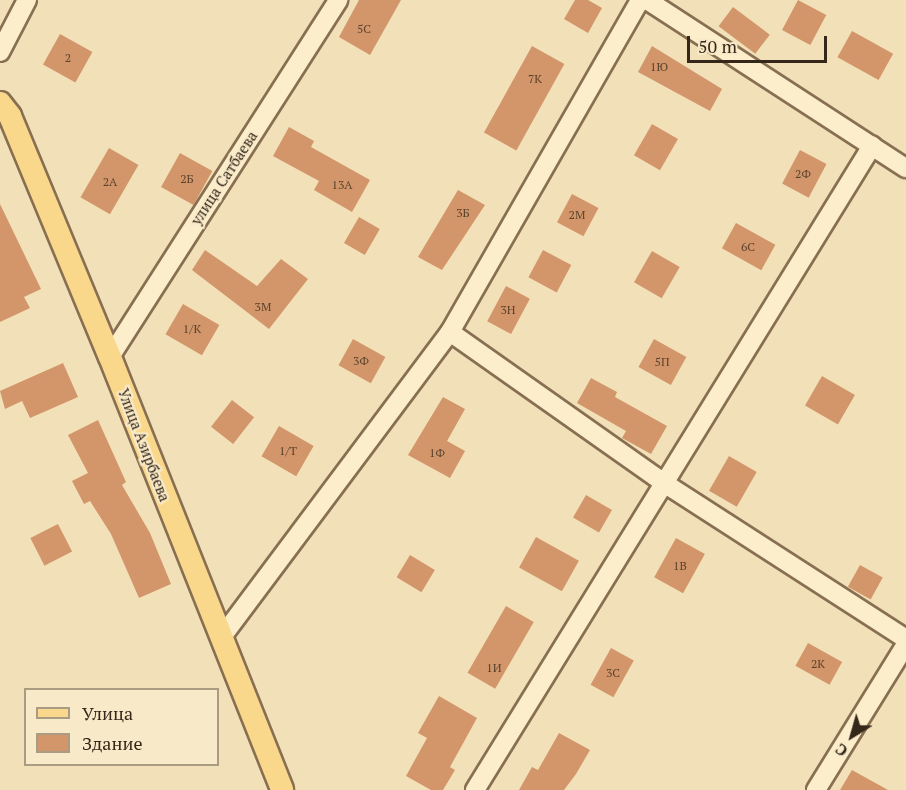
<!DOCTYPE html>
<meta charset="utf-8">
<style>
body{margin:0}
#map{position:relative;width:906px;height:790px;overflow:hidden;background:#f1e0b8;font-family:"PT Serif",serif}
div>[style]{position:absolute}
.building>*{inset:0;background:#d3966a;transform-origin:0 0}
.roads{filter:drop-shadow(2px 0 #886f52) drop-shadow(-2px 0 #886f52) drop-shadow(0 2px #886f52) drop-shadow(0 -2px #886f52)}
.minor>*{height:18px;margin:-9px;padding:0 9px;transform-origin:9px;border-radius:9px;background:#fceecb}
.major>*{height:22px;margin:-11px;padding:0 11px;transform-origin:11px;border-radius:11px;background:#f9d88b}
span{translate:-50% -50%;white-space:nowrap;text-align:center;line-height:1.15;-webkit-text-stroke:4.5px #f8eac8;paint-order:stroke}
.number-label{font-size:12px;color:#5c432d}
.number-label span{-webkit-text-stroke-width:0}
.street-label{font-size:15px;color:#352719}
.legend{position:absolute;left:24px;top:688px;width:195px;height:78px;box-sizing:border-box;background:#f8eac8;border:2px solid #aa9c82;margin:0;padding:8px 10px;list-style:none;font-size:18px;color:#352719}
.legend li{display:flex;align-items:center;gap:12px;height:30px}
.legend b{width:30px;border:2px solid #aa9c82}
.north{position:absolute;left:822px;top:706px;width:60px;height:60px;-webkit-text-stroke:4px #f8eac8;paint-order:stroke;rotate:217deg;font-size:16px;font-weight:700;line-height:24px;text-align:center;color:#352719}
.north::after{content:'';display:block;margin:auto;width:21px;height:27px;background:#352719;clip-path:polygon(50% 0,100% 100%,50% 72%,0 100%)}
.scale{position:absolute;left:687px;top:36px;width:140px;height:27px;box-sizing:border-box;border:3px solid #352719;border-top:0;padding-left:8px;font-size:18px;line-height:21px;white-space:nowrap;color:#352719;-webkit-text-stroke:4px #f8eac8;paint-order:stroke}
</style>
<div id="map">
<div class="building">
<div style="clip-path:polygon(359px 0,401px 0,370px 55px,339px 37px)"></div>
<div style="clip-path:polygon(575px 0,588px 0,602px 8px,588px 33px,564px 19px)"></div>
<div style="left:798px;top:0;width:32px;height:34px;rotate:28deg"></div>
<div style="left:733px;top:7px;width:46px;height:24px;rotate:37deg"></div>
<div style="left:852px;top:31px;width:47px;height:30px;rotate:29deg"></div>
<div style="left:60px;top:34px;width:37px;height:35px;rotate:29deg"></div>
<div style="left:532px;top:46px;width:37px;height:99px;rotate:29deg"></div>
<div style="clip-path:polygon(652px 46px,722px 89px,710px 111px,638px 72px)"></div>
<div style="left:652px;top:124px;width:30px;height:36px;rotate:30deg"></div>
<div style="clip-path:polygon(289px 127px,314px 141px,311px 147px,370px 180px,352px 212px,314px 190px,319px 181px,273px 156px)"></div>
<div style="left:109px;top:148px;width:34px;height:57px;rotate:30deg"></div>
<div style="left:800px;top:150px;width:30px;height:38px;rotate:28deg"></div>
<div style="left:180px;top:153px;width:37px;height:39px;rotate:29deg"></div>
<div style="clip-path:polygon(458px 190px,485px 205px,442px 270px,418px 257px)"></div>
<div style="left:572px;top:194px;width:30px;height:32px;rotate:28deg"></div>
<div style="clip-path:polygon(0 204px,41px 289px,24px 297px,30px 308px,0 322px)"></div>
<div style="left:359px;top:217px;width:24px;height:30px;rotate:30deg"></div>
<div style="left:736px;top:223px;width:45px;height:29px;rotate:29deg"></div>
<div style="clip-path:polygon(205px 250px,257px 286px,281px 259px,308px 279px,269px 329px,192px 270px)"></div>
<div style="left:543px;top:250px;width:32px;height:31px;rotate:28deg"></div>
<div style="left:652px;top:251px;width:32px;height:36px;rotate:30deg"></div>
<div style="left:506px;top:286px;width:27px;height:40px;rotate:28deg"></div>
<div style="left:183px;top:304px;width:42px;height:35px;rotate:30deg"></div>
<div style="left:353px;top:339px;width:37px;height:30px;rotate:29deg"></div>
<div style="left:654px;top:339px;width:37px;height:32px;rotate:29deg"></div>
<div style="clip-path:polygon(63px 363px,78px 397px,30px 418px,22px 401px,5px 409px,0 391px)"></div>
<div style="left:822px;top:376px;width:38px;height:34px;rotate:30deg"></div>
<div style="clip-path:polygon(591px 378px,617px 392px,615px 397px,667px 426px,651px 454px,622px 438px,626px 431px,577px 403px)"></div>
<div style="clip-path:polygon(443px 397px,465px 409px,447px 441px,465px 451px,450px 478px,408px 455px)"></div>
<div style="left:232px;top:400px;width:28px;height:34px;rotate:38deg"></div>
<div style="clip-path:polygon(98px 420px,126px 482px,122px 485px,150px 533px,171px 584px,139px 598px,111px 534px,90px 501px,84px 504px,72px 481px,88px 473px,68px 435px)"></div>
<div style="left:279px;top:426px;width:40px;height:35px;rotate:30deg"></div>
<div style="left:729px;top:456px;width:32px;height:40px;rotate:30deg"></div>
<div style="left:586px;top:495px;width:30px;height:26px;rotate:30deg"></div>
<div style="left:58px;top:524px;width:31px;height:31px;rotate:63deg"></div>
<div style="left:536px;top:537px;width:49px;height:35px;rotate:29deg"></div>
<div style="left:676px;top:538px;width:33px;height:45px;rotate:29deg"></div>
<div style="left:410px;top:555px;width:29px;height:26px;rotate:31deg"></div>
<div style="left:860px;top:565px;width:26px;height:25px;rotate:29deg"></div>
<div style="left:506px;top:606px;width:32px;height:77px;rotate:30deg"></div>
<div style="left:808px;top:643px;width:39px;height:26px;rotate:29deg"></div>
<div style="left:611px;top:648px;width:26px;height:42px;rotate:29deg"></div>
<div style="clip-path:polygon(439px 696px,477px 718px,450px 767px,455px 770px,443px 790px,431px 790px,406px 776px,427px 738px,418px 733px)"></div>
<div style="clip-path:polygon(559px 733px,590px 750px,576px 774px,564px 790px,519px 790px,532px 767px,538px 770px)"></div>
<div style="clip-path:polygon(852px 770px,888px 790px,840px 790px)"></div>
</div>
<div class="roads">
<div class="minor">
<div style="left:647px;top:0;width:309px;rotate:33deg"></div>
<div style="left:0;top:52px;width:59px;rotate:-62.6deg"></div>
<div style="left:450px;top:332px;width:262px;rotate:35.2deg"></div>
<div style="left:664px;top:483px;width:288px;rotate:32.8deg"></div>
<div style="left:110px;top:357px;width:424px;rotate:-57.4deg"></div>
<div style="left:221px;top:638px;width:382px;rotate:-53.2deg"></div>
<div style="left:450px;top:332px;width:383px;rotate:-60.2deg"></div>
<div style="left:475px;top:790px;width:757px;rotate:-58.35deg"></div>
<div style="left:816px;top:790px;width:172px;rotate:-58.3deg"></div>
</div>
<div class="major">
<div style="left:0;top:103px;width:16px;rotate:52deg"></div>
<div style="left:10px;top:116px;width:261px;rotate:67.5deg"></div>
<div style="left:110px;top:357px;width:466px;rotate:68.3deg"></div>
</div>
</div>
<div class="number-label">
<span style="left:364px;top:29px">5С</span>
<span style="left:68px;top:58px">2</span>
<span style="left:659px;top:67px">1Ю</span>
<span style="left:535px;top:79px">7К</span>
<span style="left:803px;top:174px">2Ф</span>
<span style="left:187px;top:179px">2Б</span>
<span style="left:110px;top:182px">2А</span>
<span style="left:342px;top:185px">13А</span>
<span style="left:463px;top:213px">3Б</span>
<span style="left:577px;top:215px">2M</span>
<span style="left:748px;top:247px">6С</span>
<span style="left:263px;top:307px">3М</span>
<span style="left:508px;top:310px">3H</span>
<span style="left:192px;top:329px">1/К</span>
<span style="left:361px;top:361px">3Ф</span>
<span style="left:662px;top:362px">5П</span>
<span style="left:288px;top:451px">1/Т</span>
<span style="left:437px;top:453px">1Ф</span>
<span style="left:680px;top:566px">1В</span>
<span style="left:818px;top:664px">2К</span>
<span style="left:494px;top:668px">1И</span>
<span style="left:613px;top:673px">3С</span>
</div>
<div class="street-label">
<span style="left:224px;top:178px;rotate:-57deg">улица Сатбаева</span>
<span style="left:144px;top:445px;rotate:69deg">Улица Азирбаева</span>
</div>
<ul class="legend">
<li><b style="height:8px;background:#f9d88b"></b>Улица</li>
<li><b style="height:16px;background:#d3966a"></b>Здание</li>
</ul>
<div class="north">С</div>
<div class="scale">50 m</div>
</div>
